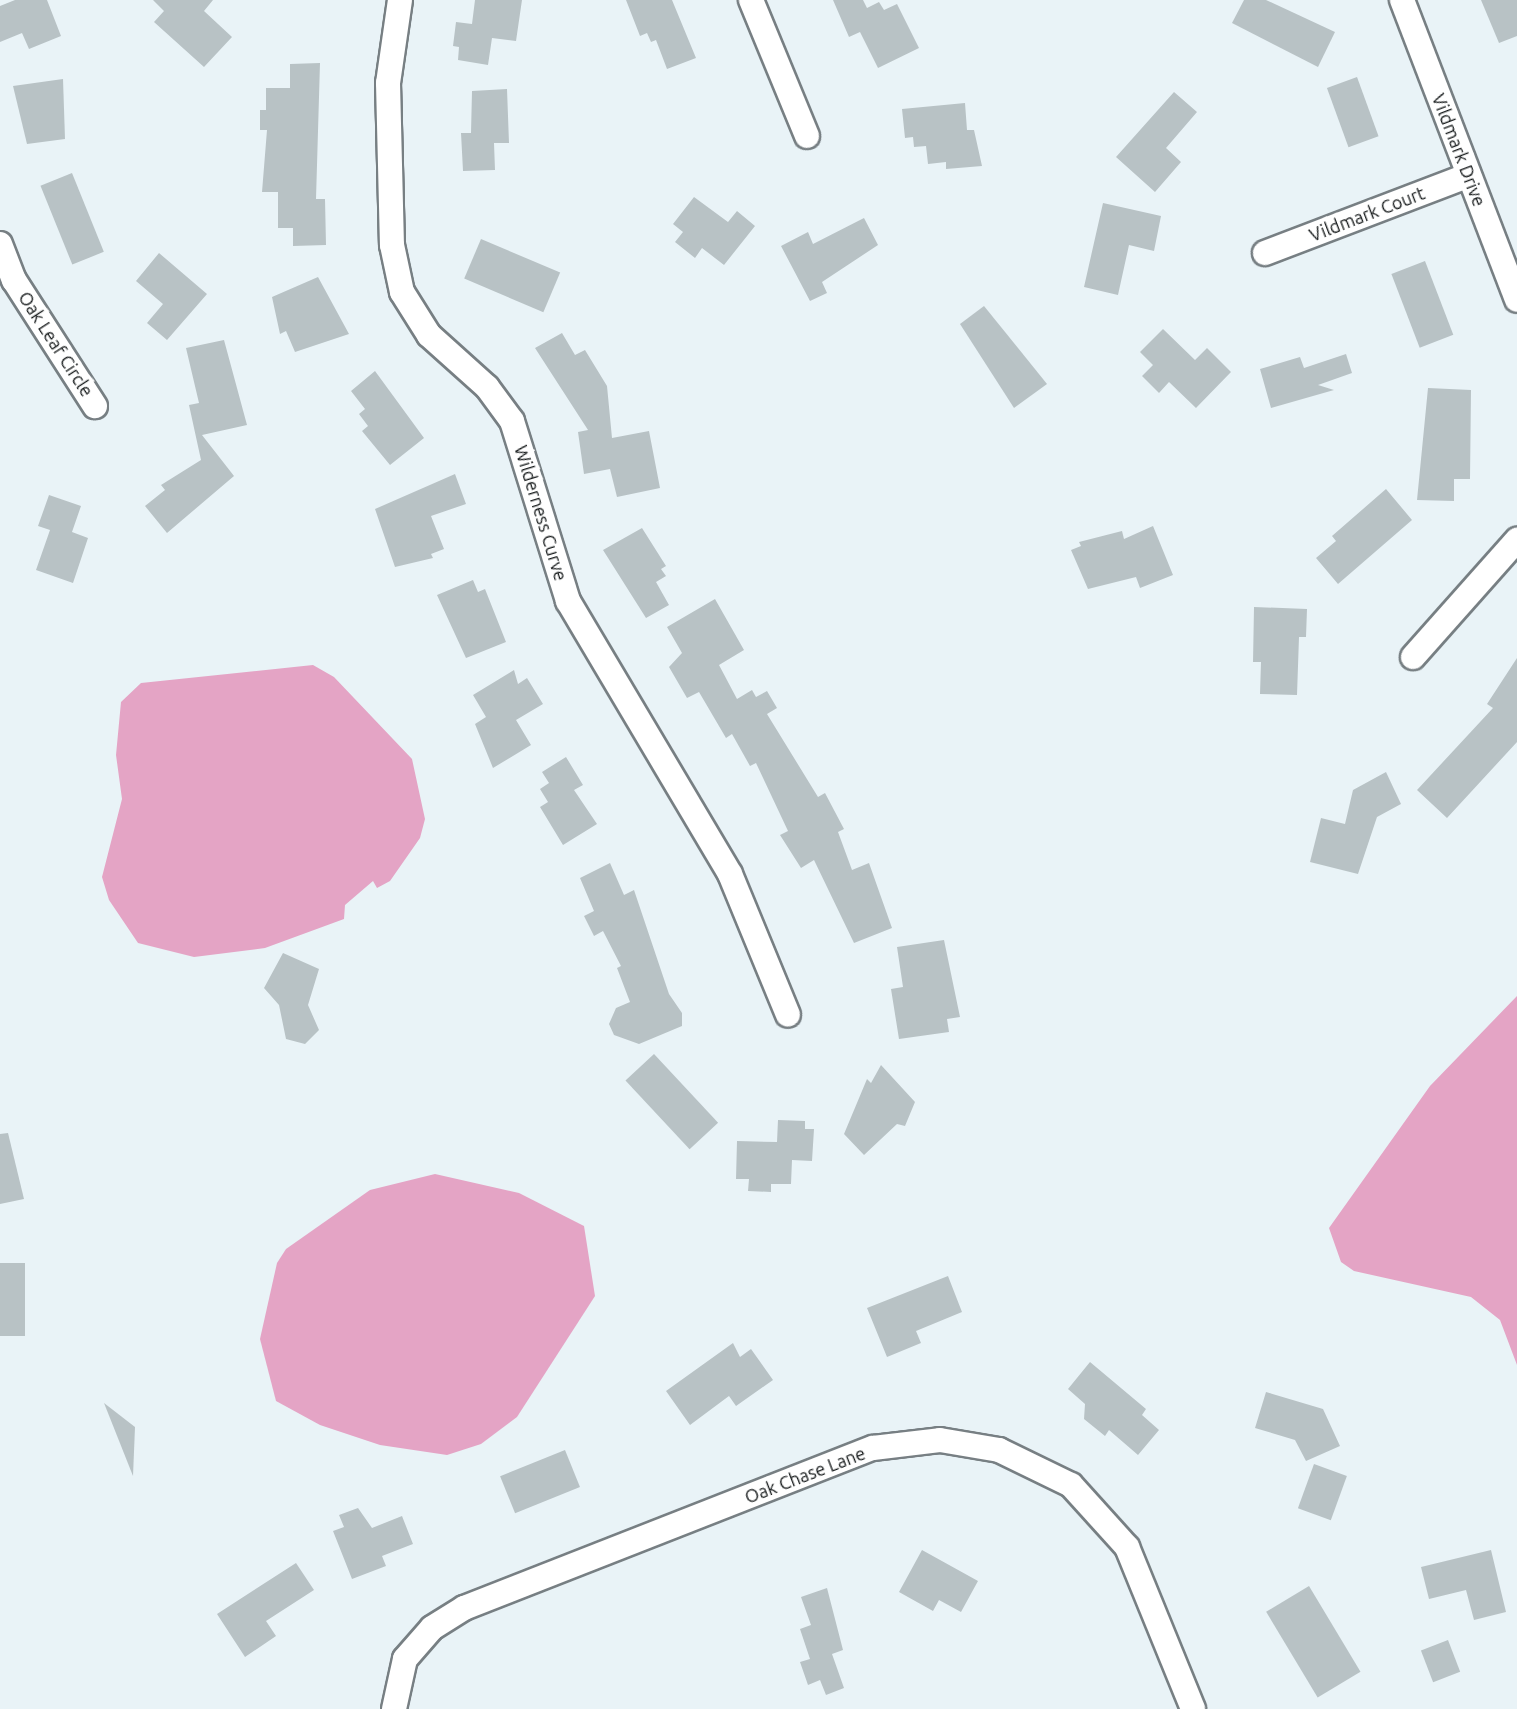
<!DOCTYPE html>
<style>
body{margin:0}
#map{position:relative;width:1517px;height:1709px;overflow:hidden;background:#e9f3f7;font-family:Ubuntu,sans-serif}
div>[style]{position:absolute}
.water>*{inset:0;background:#e4a4c5}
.building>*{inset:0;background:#b8c2c5;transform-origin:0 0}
.roads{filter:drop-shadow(2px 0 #777f83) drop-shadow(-2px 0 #777f83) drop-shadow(0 2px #777f83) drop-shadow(0 -2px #777f83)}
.minor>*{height:24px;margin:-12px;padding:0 12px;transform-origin:12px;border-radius:12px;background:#fff}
span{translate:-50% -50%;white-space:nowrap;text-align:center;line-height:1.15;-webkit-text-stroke:7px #fff;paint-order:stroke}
.street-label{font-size:18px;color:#141819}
</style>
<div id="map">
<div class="water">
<div style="clip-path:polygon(313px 665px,334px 677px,412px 759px,425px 819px,420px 838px,390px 881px,377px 888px,373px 881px,345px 905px,344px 919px,265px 948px,194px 957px,138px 943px,109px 900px,102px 877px,122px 799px,116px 755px,121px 702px,141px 683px)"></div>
<div style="clip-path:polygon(1517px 996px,1517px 1365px,1500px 1320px,1471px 1297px,1354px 1271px,1341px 1262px,1329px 1228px,1430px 1086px)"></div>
<div style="clip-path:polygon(435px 1174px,519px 1193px,584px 1226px,595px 1296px,517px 1417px,481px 1444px,447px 1455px,380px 1445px,320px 1425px,276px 1401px,260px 1339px,277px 1263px,286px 1249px,370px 1190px)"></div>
</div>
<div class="building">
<div style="clip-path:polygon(15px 0,47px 0,61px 36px,29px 49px,22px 33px,0 42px,0 6px)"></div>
<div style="clip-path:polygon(153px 0,213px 0,204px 11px,232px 37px,204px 67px,154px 22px,164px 11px)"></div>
<div style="clip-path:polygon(475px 0,522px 0,516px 41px,492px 38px,488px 65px,458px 60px,459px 47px,453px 46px,456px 22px,472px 24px)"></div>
<div style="clip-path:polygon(626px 0,672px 0,696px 58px,667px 69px,656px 40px,651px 42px,647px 33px,640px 36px)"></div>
<div style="clip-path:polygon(833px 0,863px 0,867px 8px,879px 2px,884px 10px,897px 4px,919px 48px,878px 68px,860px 32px,849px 37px)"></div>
<div style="clip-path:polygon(1244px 0,1266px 0,1335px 32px,1318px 67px,1232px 23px)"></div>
<div style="clip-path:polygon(1481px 0,1517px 0,1517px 36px,1499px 43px)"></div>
<div style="clip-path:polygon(320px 63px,316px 199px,325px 199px,326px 245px,293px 246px,293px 228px,278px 228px,278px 192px,262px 192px,267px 130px,260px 130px,260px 110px,266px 110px,266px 88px,290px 88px,290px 64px)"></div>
<div style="left:1357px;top:77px;width:63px;height:32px;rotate:70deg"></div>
<div style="clip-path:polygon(63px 79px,65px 139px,27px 144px,13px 86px)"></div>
<div style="clip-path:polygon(507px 89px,509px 143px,494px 143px,495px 170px,463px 171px,461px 133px,471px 133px,472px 91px)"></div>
<div style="clip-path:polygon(1174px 92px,1197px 112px,1166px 148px,1181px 162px,1155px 192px,1116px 157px)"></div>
<div style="clip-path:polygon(965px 103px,967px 130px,974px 130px,982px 166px,946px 169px,946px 162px,928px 164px,926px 146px,914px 147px,913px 137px,905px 138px,902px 109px)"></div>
<div style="left:72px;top:173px;width:85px;height:34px;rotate:68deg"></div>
<div style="clip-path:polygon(694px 197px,728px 222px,737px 211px,755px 226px,724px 265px,702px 248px,695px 258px,675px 242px,683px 232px,673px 224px)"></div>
<div style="clip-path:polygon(1103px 203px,1161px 216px,1154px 251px,1129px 245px,1118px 295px,1084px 287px)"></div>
<div style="clip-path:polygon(864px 218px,878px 245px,822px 282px,827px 293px,810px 301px,781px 246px,808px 232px,813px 244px)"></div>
<div style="left:481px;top:239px;width:86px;height:43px;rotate:23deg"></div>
<div style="clip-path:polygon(159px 253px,207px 294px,167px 340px,147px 323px,163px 304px,136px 281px)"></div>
<div style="left:1425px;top:261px;width:79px;height:36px;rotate:69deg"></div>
<div style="clip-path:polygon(318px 277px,349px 334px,295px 352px,286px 331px,280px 334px,272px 297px)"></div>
<div style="clip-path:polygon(984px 306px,1047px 384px,1014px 408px,960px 324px)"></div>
<div style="clip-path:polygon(1163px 329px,1195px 360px,1207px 348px,1231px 372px,1196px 408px,1169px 382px,1159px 393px,1142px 376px,1153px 365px,1140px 352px)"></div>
<div style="clip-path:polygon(562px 333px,575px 355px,585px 350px,607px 386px,612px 438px,649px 431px,660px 488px,617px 497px,610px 469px,584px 474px,578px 432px,588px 430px,535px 348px)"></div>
<div style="clip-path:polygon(224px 340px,247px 425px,202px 435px,234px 476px,167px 533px,145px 506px,165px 490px,161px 485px,201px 460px,189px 405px,199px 403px,186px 348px)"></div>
<div style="clip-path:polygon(1346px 354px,1352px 373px,1318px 385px,1334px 390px,1271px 408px,1260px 369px,1300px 357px,1304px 368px)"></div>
<div style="clip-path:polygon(375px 371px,424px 438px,390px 465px,362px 431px,368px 426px,359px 414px,365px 409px,351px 391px)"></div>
<div style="clip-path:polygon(1428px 388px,1471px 390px,1470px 479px,1454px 479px,1454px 501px,1417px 500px)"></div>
<div style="clip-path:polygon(455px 474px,466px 504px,431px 516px,444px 549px,431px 554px,433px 558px,395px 567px,375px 509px)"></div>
<div style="clip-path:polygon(1386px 489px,1412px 520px,1338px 584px,1316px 558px,1336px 541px,1332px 536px)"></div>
<div style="clip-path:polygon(49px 495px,81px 506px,72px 532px,88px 538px,73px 583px,36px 570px,50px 530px,38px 526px)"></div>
<div style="clip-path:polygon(1153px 526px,1173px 575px,1140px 588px,1136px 577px,1088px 589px,1071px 550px,1081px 546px,1079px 542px,1122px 531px,1124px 539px)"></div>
<div style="clip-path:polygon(642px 528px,666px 566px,661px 569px,666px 576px,656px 582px,669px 605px,646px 618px,603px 550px)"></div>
<div style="clip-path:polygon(473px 580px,478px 592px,485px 589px,506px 642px,466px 658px,437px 595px)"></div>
<div style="clip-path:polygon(715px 599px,744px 650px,719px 665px,737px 699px,752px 690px,756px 697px,767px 691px,777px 708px,767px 714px,818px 797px,825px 793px,844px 829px,838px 832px,852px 870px,869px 863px,892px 928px,854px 943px,814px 860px,801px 868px,780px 835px,788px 831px,756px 763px,750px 766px,732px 734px,726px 738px,699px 692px,687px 698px,669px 667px,682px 653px,667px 627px)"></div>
<div style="clip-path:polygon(1254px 607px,1307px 609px,1306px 637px,1299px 637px,1297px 695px,1260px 694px,1261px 662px,1253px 662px)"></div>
<div style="clip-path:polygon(1517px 658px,1517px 742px,1447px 818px,1417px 790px,1493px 708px,1487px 704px)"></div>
<div style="clip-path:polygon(514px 670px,518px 684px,527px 678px,543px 704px,516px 720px,531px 745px,493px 768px,475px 724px,486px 717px,473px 695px)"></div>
<div style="clip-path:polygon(566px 757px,583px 785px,574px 790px,597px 824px,563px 845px,540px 807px,548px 802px,540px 789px,549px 783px,542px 772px)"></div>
<div style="clip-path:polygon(1386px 772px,1401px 804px,1377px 817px,1358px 874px,1310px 862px,1321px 818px,1345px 824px,1353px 790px)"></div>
<div style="clip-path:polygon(610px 863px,624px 895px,634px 890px,669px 994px,682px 1013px,682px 1026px,639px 1044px,614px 1035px,609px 1024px,616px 1008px,630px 1002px,617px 968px,621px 966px,603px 931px,594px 936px,584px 916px,594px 911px,580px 878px)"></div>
<div style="clip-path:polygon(944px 940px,960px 1017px,947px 1019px,949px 1032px,899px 1039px,891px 989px,903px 987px,897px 947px)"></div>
<div style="clip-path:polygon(283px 953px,319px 969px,308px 1005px,319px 1030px,305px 1044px,286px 1039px,279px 1005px,264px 988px)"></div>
<div style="left:654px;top:1054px;width:94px;height:39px;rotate:47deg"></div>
<div style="clip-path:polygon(881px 1065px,915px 1102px,905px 1126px,897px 1124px,864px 1155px,844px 1134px,867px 1079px,871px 1083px)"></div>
<div style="clip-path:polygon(778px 1120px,805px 1121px,805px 1129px,814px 1129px,812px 1161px,792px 1160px,791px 1184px,771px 1184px,771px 1192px,748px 1191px,749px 1179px,736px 1179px,737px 1141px,777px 1142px)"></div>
<div style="clip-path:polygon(8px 1133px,24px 1199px,0 1204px,0 1134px)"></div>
<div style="left:0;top:1263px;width:25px;height:73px"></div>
<div style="clip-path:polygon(948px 1276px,962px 1312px,916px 1331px,921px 1343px,887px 1357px,867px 1308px)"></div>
<div style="clip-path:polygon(733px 1343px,740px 1357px,751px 1349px,773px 1380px,736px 1406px,729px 1396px,690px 1425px,666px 1391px)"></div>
<div style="clip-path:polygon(1090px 1362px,1146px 1409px,1142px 1415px,1159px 1430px,1138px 1455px,1109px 1430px,1105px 1436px,1084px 1419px,1085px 1404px,1068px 1389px)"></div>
<div style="clip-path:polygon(1266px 1392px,1323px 1409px,1340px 1446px,1306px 1461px,1295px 1440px,1255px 1428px)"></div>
<div style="clip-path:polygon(104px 1403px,135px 1427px,133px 1476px)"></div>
<div style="left:565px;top:1450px;width:40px;height:70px;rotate:68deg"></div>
<div style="left:1314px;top:1464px;width:35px;height:47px;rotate:20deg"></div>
<div style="clip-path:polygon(358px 1508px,372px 1528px,402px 1516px,413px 1544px,382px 1556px,386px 1566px,352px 1579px,333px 1531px,344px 1527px,339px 1515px)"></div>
<div style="clip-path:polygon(922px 1550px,978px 1581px,961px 1612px,939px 1600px,933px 1611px,899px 1592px)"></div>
<div style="clip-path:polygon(1491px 1550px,1506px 1612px,1474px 1620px,1466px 1590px,1429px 1599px,1421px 1567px)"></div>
<div style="clip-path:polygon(296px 1563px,314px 1590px,266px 1621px,276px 1636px,245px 1657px,217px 1614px)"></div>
<div style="left:1309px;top:1586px;width:100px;height:50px;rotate:59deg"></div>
<div style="clip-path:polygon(827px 1588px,843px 1650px,832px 1654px,844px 1688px,826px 1695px,820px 1680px,808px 1685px,800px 1662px,810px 1659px,800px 1629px,811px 1625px,801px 1597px)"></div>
<div style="left:1448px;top:1640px;width:34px;height:29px;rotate:69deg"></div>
</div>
<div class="roads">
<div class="minor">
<div style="left:400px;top:0;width:84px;rotate:98.2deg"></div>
<div style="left:388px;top:83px;width:162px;rotate:88.6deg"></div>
<div style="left:392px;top:245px;width:48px;rotate:78deg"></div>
<div style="left:402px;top:292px;width:51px;rotate:57.9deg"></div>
<div style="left:429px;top:335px;width:78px;rotate:41.9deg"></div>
<div style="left:487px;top:387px;width:42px;rotate:53.7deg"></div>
<div style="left:512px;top:421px;width:189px;rotate:72.7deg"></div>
<div style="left:568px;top:601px;width:317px;rotate:59.3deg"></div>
<div style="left:730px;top:874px;width:152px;rotate:67.6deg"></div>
<div style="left:751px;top:0;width:147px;rotate:67.6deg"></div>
<div style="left:1402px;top:0;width:321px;rotate:69deg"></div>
<div style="left:0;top:244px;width:39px;rotate:69deg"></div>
<div style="left:14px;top:280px;width:150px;rotate:57.3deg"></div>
<div style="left:1265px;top:253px;width:218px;rotate:-20.9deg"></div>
<div style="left:1413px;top:657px;width:157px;rotate:-48.4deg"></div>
<div style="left:394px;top:1709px;width:51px;rotate:-77.6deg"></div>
<div style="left:405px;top:1659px;width:41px;rotate:-48.9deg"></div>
<div style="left:432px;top:1628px;width:38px;rotate:-32deg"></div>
<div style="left:464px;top:1608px;width:439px;rotate:-21.4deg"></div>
<div style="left:873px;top:1448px;width:67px;rotate:-6.8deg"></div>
<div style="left:940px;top:1440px;width:60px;rotate:9.6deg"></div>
<div style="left:999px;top:1450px;width:80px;rotate:25.9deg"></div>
<div style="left:1071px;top:1485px;width:84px;rotate:47.9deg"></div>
<div style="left:1127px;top:1547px;width:175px;rotate:67.8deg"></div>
</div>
</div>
<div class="street-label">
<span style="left:1459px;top:150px;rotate:69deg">Vildmark Drive</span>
<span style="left:1367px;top:214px;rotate:-21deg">Vildmark Court</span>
<span style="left:56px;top:344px;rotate:57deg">Oak Leaf Circle</span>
<span style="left:541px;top:513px;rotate:73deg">Wilderness Curve</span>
<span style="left:805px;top:1475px;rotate:-21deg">Oak Chase Lane</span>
</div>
</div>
